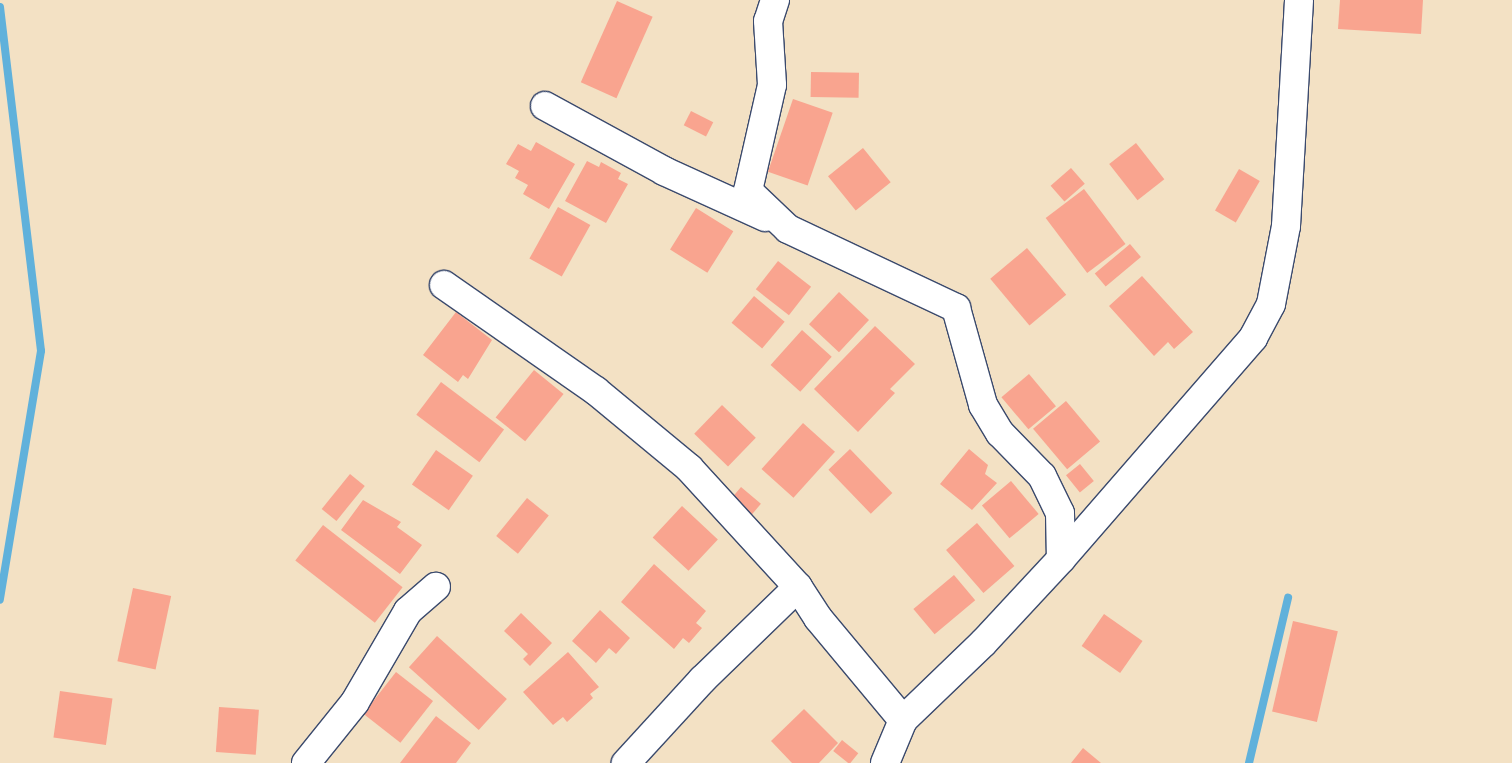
<!DOCTYPE html>
<style>
body{margin:0}
#map{position:relative;width:1512px;height:763px;overflow:hidden;background:#f3e1c4;font-family:"Playpen Sans",sans-serif}
div>[style]{position:absolute}
.stream>*{height:8px;margin:-4px;padding:0 4px;transform-origin:4px;border-radius:4px;background:#60b1db}
.building>*{inset:0;background:#f9a48f;transform-origin:0 0}
.roads{filter:drop-shadow(1px 0 #3b4a6d) drop-shadow(-1px 0 #3b4a6d) drop-shadow(0 1px #3b4a6d) drop-shadow(0 -1px #3b4a6d)}
.street>*{height:28px;margin:-14px;padding:0 14px;transform-origin:14px;border-radius:14px;background:#fff}
span{translate:-50% -50%;white-space:nowrap;text-align:center;line-height:1.15;-webkit-text-stroke:4px #fcf5e5;paint-order:stroke}
</style>
<div id="map">
<div class="stream">
<div style="left:0;top:7px;width:346px;rotate:83.2deg"></div>
<div style="left:41px;top:351px;width:252px;rotate:99.4deg"></div>
<div style="left:1249px;top:763px;width:170px;rotate:-76.7deg"></div>
</div>
<div class="building">
<div style="clip-path:polygon(1340px 0,1423px 0,1421px 34px,1338px 29px)"></div>
<div style="left:617px;top:1px;width:39px;height:89px;rotate:24deg"></div>
<div style="left:811px;top:72px;width:48px;height:25px;rotate:1deg"></div>
<div style="left:793px;top:99px;width:42px;height:77px;rotate:19deg"></div>
<div style="left:691px;top:111px;width:25px;height:16px;rotate:27deg"></div>
<div style="clip-path:polygon(536px 142px,575px 164px,549px 209px,523px 194px,528px 185px,515px 178px,519px 171px,506px 164px,518px 144px,531px 151px)"></div>
<div style="left:1136px;top:143px;width:46px;height:34px;rotate:52deg"></div>
<div style="left:863px;top:148px;width:44px;height:45px;rotate:51deg"></div>
<div style="clip-path:polygon(587px 161px,599px 167px,601px 162px,621px 173px,618px 179px,628px 184px,606px 223px,565px 201px)"></div>
<div style="left:1071px;top:168px;width:21px;height:27px;rotate:49deg"></div>
<div style="left:1239px;top:169px;width:24px;height:48px;rotate:30deg"></div>
<div style="left:1084px;top:189px;width:69px;height:48px;rotate:53deg"></div>
<div style="left:558px;top:207px;width:37px;height:59px;rotate:29deg"></div>
<div style="left:696px;top:208px;width:44px;height:49px;rotate:32deg"></div>
<div style="left:1130px;top:244px;width:17px;height:46px;rotate:50deg"></div>
<div style="left:1027px;top:248px;width:61px;height:48px;rotate:50deg"></div>
<div style="left:778px;top:261px;width:42px;height:36px;rotate:38deg"></div>
<div style="clip-path:polygon(1142px 276px,1193px 332px,1174px 349px,1168px 342px,1154px 356px,1109px 306px)"></div>
<div style="left:839px;top:292px;width:41px;height:44px;rotate:43deg"></div>
<div style="left:754px;top:296px;width:40px;height:35px;rotate:40deg"></div>
<div style="clip-path:polygon(456px 312px,492px 340px,468px 379px,463px 375px,458px 382px,423px 355px)"></div>
<div style="clip-path:polygon(875px 326px,915px 364px,890px 389px,895px 393px,858px 432px,814px 389px)"></div>
<div style="left:802px;top:330px;width:40px;height:47px;rotate:42deg"></div>
<div style="left:534px;top:370px;width:38px;height:61px;rotate:39deg"></div>
<div style="left:1029px;top:374px;width:42px;height:36px;rotate:50deg"></div>
<div style="left:441px;top:382px;width:79px;height:41px;rotate:37deg"></div>
<div style="left:1066px;top:401px;width:53px;height:43px;rotate:50deg"></div>
<div style="left:722px;top:405px;width:47px;height:40px;rotate:44deg"></div>
<div style="left:803px;top:423px;width:43px;height:62px;rotate:42deg"></div>
<div style="left:850px;top:449px;width:61px;height:30px;rotate:46deg"></div>
<div style="clip-path:polygon(969px 449px,988px 465px,985px 474px,997px 483px,972px 510px,940px 484px)"></div>
<div style="left:436px;top:450px;width:45px;height:42px;rotate:35deg"></div>
<div style="left:1080px;top:464px;width:22px;height:18px;rotate:51deg"></div>
<div style="left:350px;top:474px;width:19px;height:45px;rotate:39deg"></div>
<div style="left:1011px;top:481px;width:43px;height:38px;rotate:50deg"></div>
<div style="left:741px;top:487px;width:26px;height:19px;rotate:40deg"></div>
<div style="left:527px;top:498px;width:28px;height:49px;rotate:39deg"></div>
<div style="clip-path:polygon(363px 500px,401px 522px,397px 527px,422px 545px,400px 574px,341px 530px)"></div>
<div style="left:682px;top:506px;width:49px;height:43px;rotate:43deg"></div>
<div style="left:977px;top:523px;width:57px;height:41px;rotate:49deg"></div>
<div style="left:323px;top:525px;width:101px;height:45px;rotate:38deg"></div>
<div style="clip-path:polygon(654px 564px,706px 611px,696px 623px,702px 628px,689px 643px,683px 638px,674px 649px,621px 602px)"></div>
<div style="left:954px;top:575px;width:33px;height:53px;rotate:50deg"></div>
<div style="left:133px;top:588px;width:39px;height:75px;rotate:12deg"></div>
<div style="clip-path:polygon(600px 610px,630px 638px,616px 654px,609px 648px,596px 663px,572px 641px)"></div>
<div style="clip-path:polygon(521px 613px,552px 643px,530px 666px,523px 659px,528px 654px,504px 631px)"></div>
<div style="left:1104px;top:614px;width:47px;height:39px;rotate:35deg"></div>
<div style="left:1293px;top:621px;width:46px;height:93px;rotate:13deg"></div>
<div style="left:437px;top:636px;width:94px;height:42px;rotate:42deg"></div>
<div style="clip-path:polygon(568px 652px,599px 687px,590px 694px,593px 698px,567px 722px,563px 717px,553px 725px,523px 692px)"></div>
<div style="left:396px;top:672px;width:47px;height:53px;rotate:38deg"></div>
<div style="left:60px;top:691px;width:53px;height:47px;rotate:8deg"></div>
<div style="left:219px;top:707px;width:40px;height:45px;rotate:4deg"></div>
<div style="clip-path:polygon(804px 709px,838px 743px,819px 763px,792px 763px,771px 741px)"></div>
<div style="clip-path:polygon(436px 716px,471px 743px,456px 763px,400px 763px)"></div>
<div style="left:842px;top:740px;width:21px;height:14px;rotate:39deg"></div>
<div style="clip-path:polygon(1083px 748px,1101px 763px,1071px 763px)"></div>
</div>
<div class="roads">
<div class="street">
<div style="left:775px;top:0;width:22px;rotate:108deg"></div>
<div style="left:768px;top:21px;width:64px;rotate:86.4deg"></div>
<div style="left:772px;top:85px;width:109px;rotate:102.8deg"></div>
<div style="left:748px;top:191px;width:55px;rotate:43.5deg"></div>
<div style="left:788px;top:229px;width:186px;rotate:25.2deg"></div>
<div style="left:956px;top:308px;width:101px;rotate:74.4deg"></div>
<div style="left:983px;top:405px;width:33px;rotate:59deg"></div>
<div style="left:1000px;top:433px;width:60px;rotate:45.7deg"></div>
<div style="left:1042px;top:476px;width:41px;rotate:64.1deg"></div>
<div style="left:1060px;top:513px;width:46px;rotate:88.8deg"></div>
<div style="left:545px;top:106px;width:136px;rotate:28.6deg"></div>
<div style="left:664px;top:171px;width:111px;rotate:24.5deg"></div>
<div style="left:444px;top:285px;width:185px;rotate:34.9deg"></div>
<div style="left:596px;top:391px;width:121px;rotate:39.6deg"></div>
<div style="left:689px;top:468px;width:161px;rotate:47.5deg"></div>
<div style="left:798px;top:587px;width:134px;rotate:135.9deg"></div>
<div style="left:702px;top:680px;width:113px;rotate:132.5deg"></div>
<div style="left:798px;top:587px;width:37px;rotate:57deg"></div>
<div style="left:818px;top:618px;width:133px;rotate:50.2deg"></div>
<div style="left:306px;top:763px;width:78px;rotate:-51.2deg"></div>
<div style="left:355px;top:702px;width:105px;rotate:-59.8deg"></div>
<div style="left:408px;top:611px;width:37px;rotate:-41deg"></div>
<div style="left:885px;top:763px;width:47px;rotate:-67.3deg"></div>
<div style="left:903px;top:720px;width:112px;rotate:-43.9deg"></div>
<div style="left:984px;top:642px;width:113px;rotate:-47.1deg"></div>
<div style="left:1061px;top:559px;width:293px;rotate:-49deg"></div>
<div style="left:1253px;top:338px;width:38px;rotate:-62deg"></div>
<div style="left:1271px;top:304px;width:79px;rotate:-79.1deg"></div>
<div style="left:1286px;top:226px;width:226px;rotate:-86.7deg"></div>
</div>
</div>
</div>
